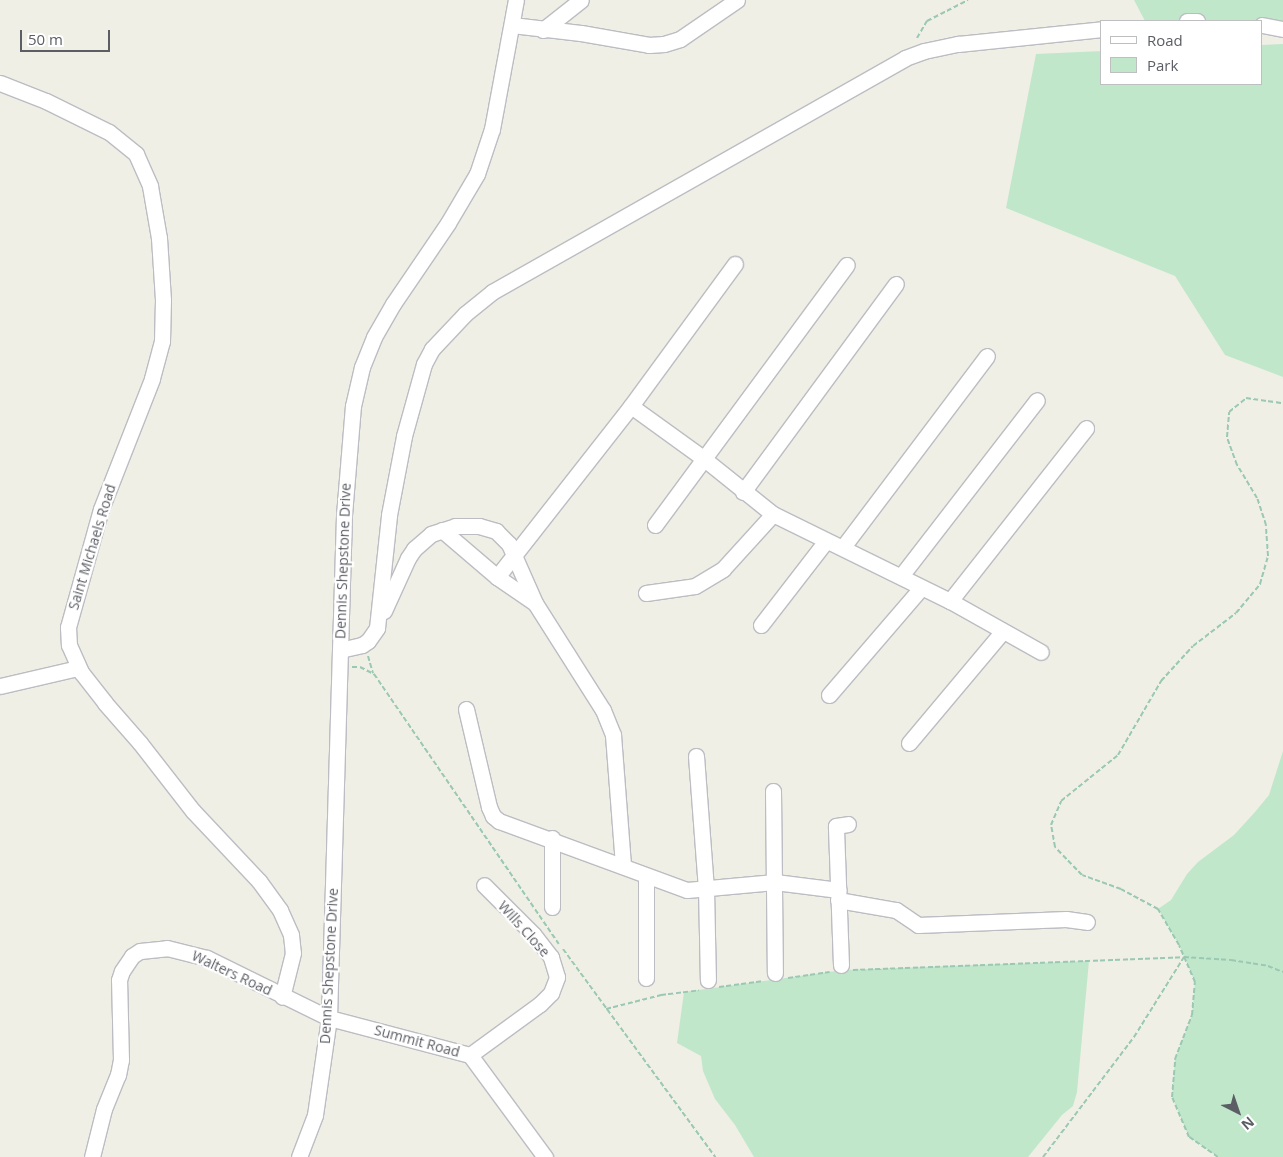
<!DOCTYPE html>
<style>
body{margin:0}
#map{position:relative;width:1283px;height:1157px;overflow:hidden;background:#efefe5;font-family:"Open Sans",sans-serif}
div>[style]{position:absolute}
.green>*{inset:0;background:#c1e7cb}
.path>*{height:2px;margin-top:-1px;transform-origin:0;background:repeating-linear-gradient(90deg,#9ac8b3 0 5px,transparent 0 7.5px)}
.roads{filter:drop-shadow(1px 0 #bcbdc3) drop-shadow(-1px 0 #bcbdc3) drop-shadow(0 1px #bcbdc3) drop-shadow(0 -1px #bcbdc3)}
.minor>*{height:15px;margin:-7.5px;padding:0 7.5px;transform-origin:7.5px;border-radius:7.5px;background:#fff}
span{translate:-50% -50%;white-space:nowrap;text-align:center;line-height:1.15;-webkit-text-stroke:4.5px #fff;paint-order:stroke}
.street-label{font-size:14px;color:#5c5e65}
.legend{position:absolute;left:1100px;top:20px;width:162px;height:65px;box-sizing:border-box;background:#fff;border:1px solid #bebfc1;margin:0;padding:6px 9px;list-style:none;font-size:15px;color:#5c5e65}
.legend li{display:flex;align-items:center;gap:10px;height:25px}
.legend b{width:25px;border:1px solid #bebfc1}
.north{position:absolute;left:1213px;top:1087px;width:50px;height:50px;-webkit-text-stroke:4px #fff;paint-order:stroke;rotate:139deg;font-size:14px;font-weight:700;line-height:20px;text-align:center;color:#5c5e65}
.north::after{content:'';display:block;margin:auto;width:18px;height:22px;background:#5c5e65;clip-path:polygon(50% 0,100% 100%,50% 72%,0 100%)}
.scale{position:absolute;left:20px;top:30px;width:90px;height:22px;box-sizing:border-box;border:2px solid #5c5e65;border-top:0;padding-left:6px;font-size:15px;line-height:18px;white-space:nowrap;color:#5c5e65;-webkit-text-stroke:4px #fff;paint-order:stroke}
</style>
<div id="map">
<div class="green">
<div style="clip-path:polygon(1134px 0,1283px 0,1283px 29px,1262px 21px,1145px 21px)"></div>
<div style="clip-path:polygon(1283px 44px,1283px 377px,1225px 355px,1175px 276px,1006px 208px,1036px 54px,1102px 51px,1102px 84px,1262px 84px,1262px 45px)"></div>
<div style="clip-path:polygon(1283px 751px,1283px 1157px,1218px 1157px,1189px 1137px,1172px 1097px,1175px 1059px,1192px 1015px,1195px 982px,1179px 945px,1158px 909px,1171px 900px,1187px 874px,1198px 862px,1234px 835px,1255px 812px,1269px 795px)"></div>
<div style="clip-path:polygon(1089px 961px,1077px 1092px,1073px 1106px,1062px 1115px,1028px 1157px,754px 1157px,735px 1125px,715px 1099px,703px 1071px,701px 1056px,677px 1043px,684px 992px,843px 970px)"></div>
</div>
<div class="path">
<div style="left:917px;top:38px;width:20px;rotate:-60deg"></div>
<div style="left:927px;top:21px;width:46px;rotate:-27.1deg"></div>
<div style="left:368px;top:656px;width:18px;rotate:74deg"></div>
<div style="left:352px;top:667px;width:8px"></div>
<div style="left:360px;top:667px;width:16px;rotate:27deg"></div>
<div style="left:374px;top:674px;width:327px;rotate:55.6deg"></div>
<div style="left:563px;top:949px;width:258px;rotate:53.8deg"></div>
<div style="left:853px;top:970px;width:331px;rotate:-2.2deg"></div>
<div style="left:1184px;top:957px;width:47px;rotate:3.7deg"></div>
<div style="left:1231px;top:960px;width:37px;rotate:9deg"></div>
<div style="left:1268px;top:966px;width:16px;rotate:22deg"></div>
<div style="left:788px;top:978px;width:42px;rotate:-8.1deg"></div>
<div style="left:719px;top:987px;width:45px;rotate:-7.6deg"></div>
<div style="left:606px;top:1009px;width:57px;rotate:-14.3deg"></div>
<div style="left:661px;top:995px;width:38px;rotate:-7deg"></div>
<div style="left:1043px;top:1157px;width:151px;rotate:-52.8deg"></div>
<div style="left:1134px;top:1037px;width:94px;rotate:-58deg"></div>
<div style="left:1218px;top:1157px;width:35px;rotate:-145deg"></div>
<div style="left:1189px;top:1137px;width:43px;rotate:-113deg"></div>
<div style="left:1172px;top:1097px;width:38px;rotate:-85deg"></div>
<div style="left:1175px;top:1059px;width:47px;rotate:-68.9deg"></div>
<div style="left:1192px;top:1015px;width:33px;rotate:-85deg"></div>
<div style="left:1195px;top:982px;width:40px;rotate:-113.4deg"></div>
<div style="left:1179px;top:945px;width:42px;rotate:-120.3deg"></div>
<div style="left:1158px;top:909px;width:42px;rotate:-151.6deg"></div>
<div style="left:1121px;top:889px;width:41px;rotate:-160.3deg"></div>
<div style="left:1082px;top:875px;width:39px;rotate:-134deg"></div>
<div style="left:1055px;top:847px;width:22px;rotate:-100deg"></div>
<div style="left:1051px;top:825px;width:26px;rotate:-67deg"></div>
<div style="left:1061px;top:801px;width:73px;rotate:-38.9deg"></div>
<div style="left:1118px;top:755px;width:86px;rotate:-59.8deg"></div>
<div style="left:1161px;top:681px;width:47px;rotate:-47.6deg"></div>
<div style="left:1193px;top:646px;width:54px;rotate:-37.5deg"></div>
<div style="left:1236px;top:613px;width:38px;rotate:-50deg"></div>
<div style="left:1260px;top:584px;width:29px;rotate:-74deg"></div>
<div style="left:1268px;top:556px;width:31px;rotate:-94deg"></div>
<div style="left:1266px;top:525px;width:28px;rotate:-108deg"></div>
<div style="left:1257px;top:498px;width:39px;rotate:-121deg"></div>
<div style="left:1237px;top:465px;width:30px;rotate:-110deg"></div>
<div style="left:1227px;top:437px;width:25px;rotate:-85deg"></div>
<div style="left:1229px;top:412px;width:22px;rotate:-39deg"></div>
<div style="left:1246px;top:398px;width:37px;rotate:8deg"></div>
</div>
<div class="roads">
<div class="minor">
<div style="left:1187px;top:21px;width:10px"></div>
<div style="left:512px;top:25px;width:69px;rotate:6.6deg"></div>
<div style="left:581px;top:33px;width:69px;rotate:10deg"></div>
<div style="left:649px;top:45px;width:15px;rotate:-4deg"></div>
<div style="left:664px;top:44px;width:17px;rotate:-17deg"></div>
<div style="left:680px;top:39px;width:69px;rotate:-34.4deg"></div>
<div style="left:1262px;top:25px;width:21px;rotate:11deg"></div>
<div style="left:543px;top:30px;width:48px;rotate:-38.3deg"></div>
<div style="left:0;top:83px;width:49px;rotate:21.4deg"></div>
<div style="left:46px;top:101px;width:70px;rotate:26.2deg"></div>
<div style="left:109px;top:132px;width:35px;rotate:39deg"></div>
<div style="left:136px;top:154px;width:35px;rotate:66deg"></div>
<div style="left:150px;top:186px;width:53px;rotate:80.2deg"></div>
<div style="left:159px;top:238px;width:62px;rotate:86.3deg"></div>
<div style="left:163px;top:300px;width:41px;rotate:91.4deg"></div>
<div style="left:162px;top:341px;width:39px;rotate:105deg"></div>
<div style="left:152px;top:379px;width:140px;rotate:111.4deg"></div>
<div style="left:101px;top:509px;width:123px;rotate:105.6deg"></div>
<div style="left:68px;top:627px;width:18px;rotate:87deg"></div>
<div style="left:69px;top:645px;width:30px;rotate:66deg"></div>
<div style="left:81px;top:672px;width:39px;rotate:52deg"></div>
<div style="left:105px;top:703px;width:53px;rotate:48.8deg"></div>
<div style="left:140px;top:743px;width:86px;rotate:52.1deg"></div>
<div style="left:193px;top:811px;width:96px;rotate:46.7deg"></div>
<div style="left:259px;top:881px;width:36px;rotate:54deg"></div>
<div style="left:280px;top:910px;width:27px;rotate:66deg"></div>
<div style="left:291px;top:935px;width:18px;rotate:84deg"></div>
<div style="left:293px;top:953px;width:45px;rotate:104deg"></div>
<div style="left:631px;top:406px;width:89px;rotate:35.8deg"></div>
<div style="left:703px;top:458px;width:90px;rotate:38.7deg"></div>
<div style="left:773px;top:514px;width:197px;rotate:26.2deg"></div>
<div style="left:950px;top:601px;width:104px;rotate:29.3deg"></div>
<div style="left:743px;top:492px;width:258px;rotate:-53.7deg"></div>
<div style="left:655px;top:525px;width:323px;rotate:-53.6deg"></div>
<div style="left:442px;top:530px;width:72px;rotate:40.5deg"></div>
<div style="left:497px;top:577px;width:46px;rotate:34.4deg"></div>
<div style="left:843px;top:547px;width:239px;rotate:-53deg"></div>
<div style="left:901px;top:576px;width:222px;rotate:-52.3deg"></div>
<div style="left:497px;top:577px;width:217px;rotate:-51.9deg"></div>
<div style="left:631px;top:406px;width:176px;rotate:-53.8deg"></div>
<div style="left:646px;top:593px;width:49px;rotate:-8.1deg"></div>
<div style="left:695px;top:586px;width:33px;rotate:-31deg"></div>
<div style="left:723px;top:569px;width:74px;rotate:-47.7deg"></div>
<div style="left:950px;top:601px;width:220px;rotate:-51.8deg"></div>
<div style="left:384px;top:611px;width:58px;rotate:-65.6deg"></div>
<div style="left:408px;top:558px;width:11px;rotate:-56deg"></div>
<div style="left:414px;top:549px;width:23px;rotate:-41deg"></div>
<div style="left:431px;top:534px;width:25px;rotate:-18deg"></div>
<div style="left:455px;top:526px;width:24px"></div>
<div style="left:479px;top:526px;width:18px;rotate:16deg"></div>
<div style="left:496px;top:531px;width:18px;rotate:45deg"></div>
<div style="left:509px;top:544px;width:64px;rotate:66.2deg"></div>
<div style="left:535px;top:603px;width:127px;rotate:57.6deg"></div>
<div style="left:603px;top:710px;width:27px;rotate:68deg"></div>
<div style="left:613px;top:735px;width:130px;rotate:85.6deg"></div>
<div style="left:761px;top:625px;width:106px;rotate:-52.3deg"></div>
<div style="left:340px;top:650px;width:23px;rotate:-13deg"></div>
<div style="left:362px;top:645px;width:7px;rotate:-34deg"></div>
<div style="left:368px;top:641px;width:16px;rotate:-55deg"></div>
<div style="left:377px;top:628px;width:114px;rotate:-83.9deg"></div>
<div style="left:389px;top:515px;width:80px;rotate:-79.2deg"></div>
<div style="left:404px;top:436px;width:75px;rotate:-74.5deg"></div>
<div style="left:424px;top:364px;width:17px;rotate:-62deg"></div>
<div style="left:432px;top:349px;width:48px;rotate:-46.7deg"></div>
<div style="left:465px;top:314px;width:35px;rotate:-39deg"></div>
<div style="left:492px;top:292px;width:475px;rotate:-29.5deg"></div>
<div style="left:905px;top:58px;width:20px;rotate:-20deg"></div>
<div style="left:924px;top:51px;width:35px;rotate:-12deg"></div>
<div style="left:958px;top:44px;width:145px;rotate:-5.9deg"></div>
<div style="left:0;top:686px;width:80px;rotate:-13deg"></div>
<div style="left:829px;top:695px;width:141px;rotate:-49.3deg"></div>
<div style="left:466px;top:709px;width:101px;rotate:76.8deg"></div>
<div style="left:489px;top:807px;width:10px;rotate:66deg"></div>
<div style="left:493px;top:816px;width:8px;rotate:40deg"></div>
<div style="left:499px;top:821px;width:200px;rotate:20.2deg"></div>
<div style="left:687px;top:890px;width:88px;rotate:-5.2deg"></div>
<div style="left:775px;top:882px;width:64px;rotate:7.2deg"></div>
<div style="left:909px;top:743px;width:146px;rotate:-50deg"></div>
<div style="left:696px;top:756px;width:132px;rotate:85.7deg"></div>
<div style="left:706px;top:888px;width:92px;rotate:88.8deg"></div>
<div style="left:773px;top:791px;width:182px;rotate:89.4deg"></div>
<div style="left:552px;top:838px;width:69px;rotate:90deg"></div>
<div style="left:838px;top:900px;width:59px;rotate:9.8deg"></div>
<div style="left:896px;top:910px;width:27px;rotate:34deg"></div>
<div style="left:918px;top:925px;width:148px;rotate:-2.3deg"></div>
<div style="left:1066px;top:919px;width:21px;rotate:8deg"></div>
<div style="left:841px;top:965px;width:139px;rotate:-92.1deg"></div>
<div style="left:836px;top:826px;width:12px;rotate:-9deg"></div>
<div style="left:646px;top:978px;width:102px;rotate:-90deg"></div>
<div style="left:470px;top:1055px;width:87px;rotate:-36.1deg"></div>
<div style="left:540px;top:1004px;width:16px;rotate:-45deg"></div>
<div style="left:551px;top:993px;width:17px;rotate:-69deg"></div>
<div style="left:557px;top:977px;width:21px;rotate:-107deg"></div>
<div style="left:551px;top:957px;width:29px;rotate:-128deg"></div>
<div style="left:533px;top:934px;width:69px;rotate:-135deg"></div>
<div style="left:92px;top:1157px;width:49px;rotate:-76deg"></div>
<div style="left:104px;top:1109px;width:37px;rotate:-68deg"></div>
<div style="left:118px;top:1075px;width:15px;rotate:-79deg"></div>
<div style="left:121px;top:1060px;width:80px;rotate:-91.4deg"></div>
<div style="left:119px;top:980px;width:9px;rotate:-72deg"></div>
<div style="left:122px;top:971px;width:18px;rotate:-56deg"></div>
<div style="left:132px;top:956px;width:9px;rotate:-32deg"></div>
<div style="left:140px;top:951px;width:27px;rotate:-6deg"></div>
<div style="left:167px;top:948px;width:41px;rotate:14deg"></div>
<div style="left:207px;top:958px;width:136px;rotate:26.2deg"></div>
<div style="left:329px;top:1018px;width:146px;rotate:14.7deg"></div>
<div style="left:470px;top:1055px;width:127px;rotate:53.7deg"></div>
<div style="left:299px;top:1157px;width:45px;rotate:-69.1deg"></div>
<div style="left:315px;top:1115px;width:98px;rotate:-81.8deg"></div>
<div style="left:329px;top:1018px;width:503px;rotate:-88.29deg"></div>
<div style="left:344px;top:515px;width:109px;rotate:-85.3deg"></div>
<div style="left:353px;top:406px;width:40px;rotate:-77deg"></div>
<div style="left:362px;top:367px;width:32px;rotate:-68deg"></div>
<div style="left:374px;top:337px;width:38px;rotate:-60deg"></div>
<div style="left:393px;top:304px;width:98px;rotate:-55.8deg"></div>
<div style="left:448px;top:223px;width:57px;rotate:-59.4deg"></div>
<div style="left:477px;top:174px;width:47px;rotate:-71.6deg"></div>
<div style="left:492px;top:129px;width:131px;rotate:-79.5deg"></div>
</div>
</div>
<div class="street-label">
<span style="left:92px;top:547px;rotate:-73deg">Saint Michaels Road</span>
<span style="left:343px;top:561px;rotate:-88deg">Dennis Shepstone Drive</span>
<span style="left:524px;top:929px;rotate:48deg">Wills Close</span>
<span style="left:329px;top:966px;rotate:-87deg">Dennis Shepstone Drive</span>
<span style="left:232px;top:973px;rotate:25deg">Walters Road</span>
<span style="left:417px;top:1041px;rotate:15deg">Summit Road</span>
</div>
<ul class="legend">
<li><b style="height:6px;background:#fff"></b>Road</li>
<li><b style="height:14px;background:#c1e7cb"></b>Park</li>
</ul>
<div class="north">N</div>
<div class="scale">50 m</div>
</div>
